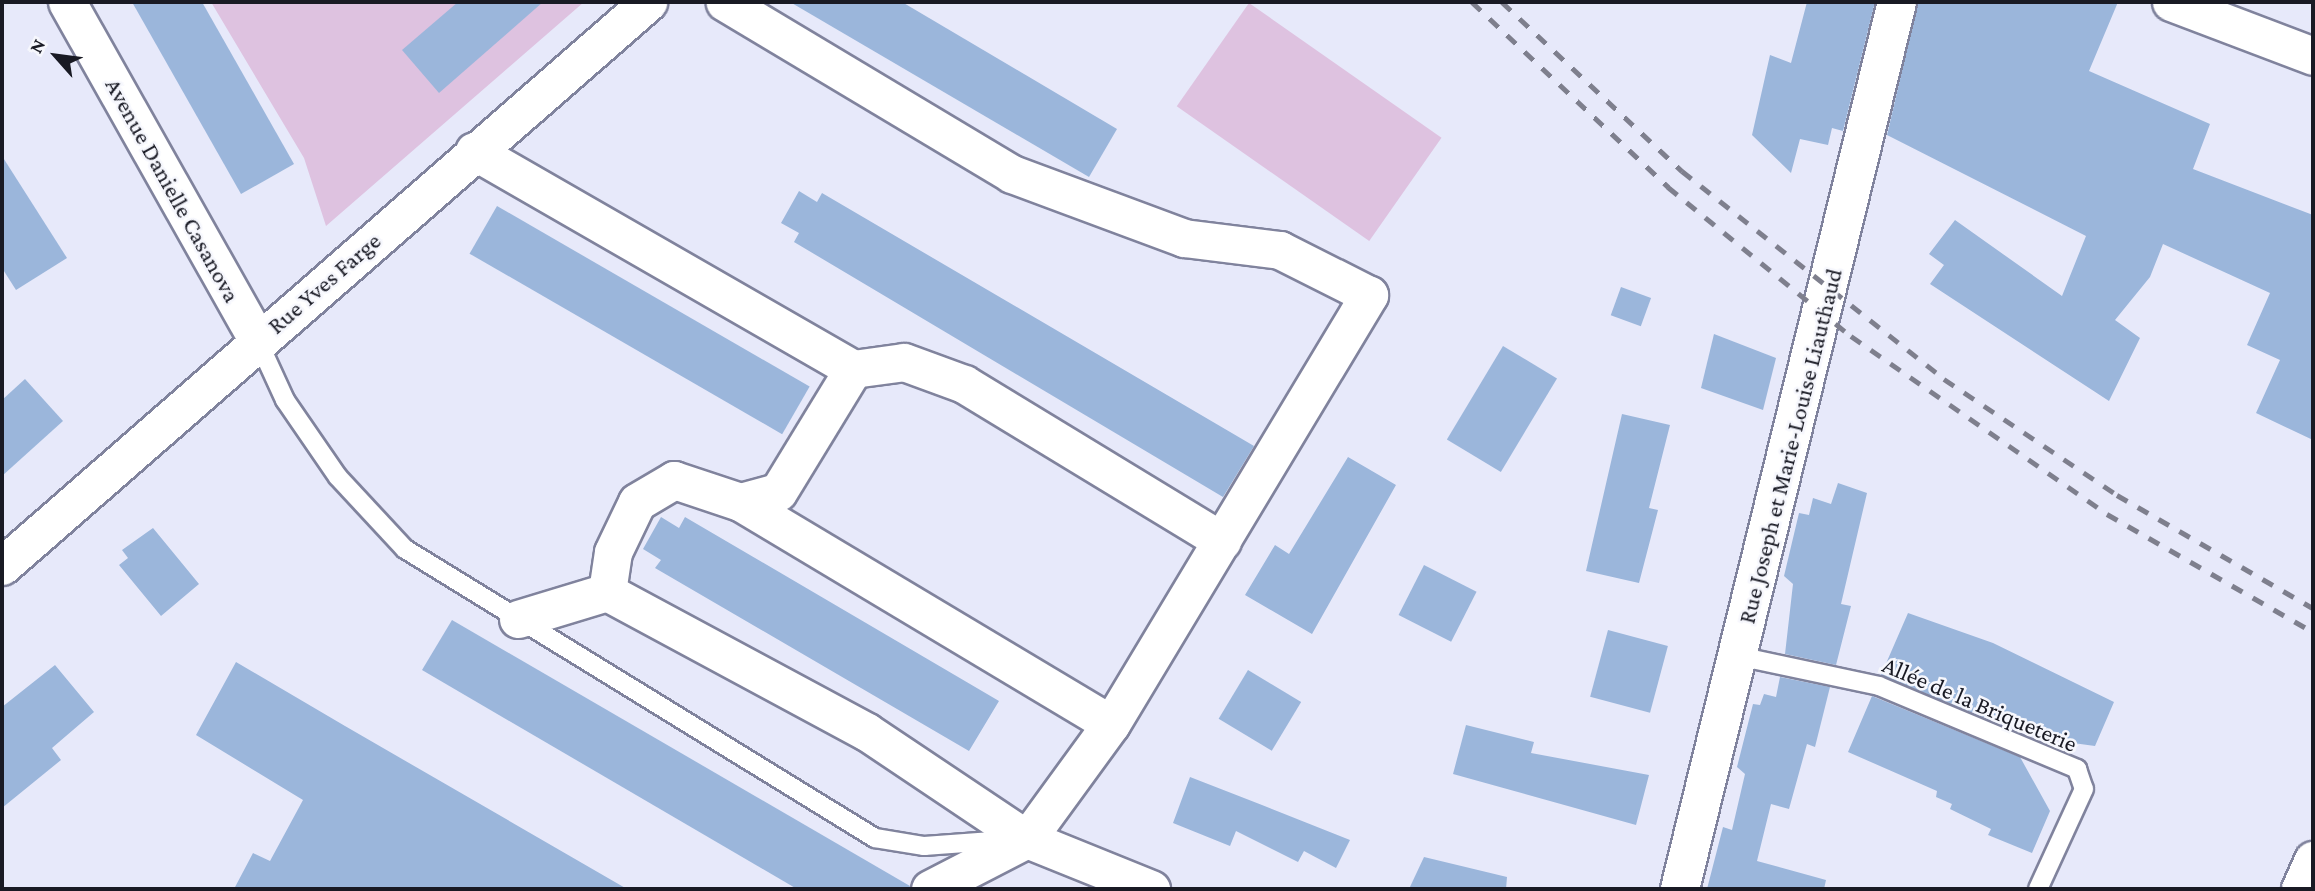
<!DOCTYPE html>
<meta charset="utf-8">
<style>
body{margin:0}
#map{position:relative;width:2315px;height:891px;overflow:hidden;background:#e7e9fa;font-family:"Crimson Pro",serif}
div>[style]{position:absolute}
.green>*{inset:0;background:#dec2e0;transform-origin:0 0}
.building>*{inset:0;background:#9bb6db;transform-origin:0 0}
.roads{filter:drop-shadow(2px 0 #80839d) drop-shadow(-2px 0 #80839d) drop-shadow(0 2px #80839d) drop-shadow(0 -2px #80839d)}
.lane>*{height:18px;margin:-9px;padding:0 9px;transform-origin:9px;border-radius:9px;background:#fff}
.street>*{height:37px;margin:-18.5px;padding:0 18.5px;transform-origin:18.5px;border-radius:18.5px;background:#fff}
.secondary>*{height:38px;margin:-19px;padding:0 19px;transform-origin:19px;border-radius:19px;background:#fff}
.rail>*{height:5px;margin-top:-2.5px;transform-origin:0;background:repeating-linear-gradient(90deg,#7e7f8d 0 12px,transparent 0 24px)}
span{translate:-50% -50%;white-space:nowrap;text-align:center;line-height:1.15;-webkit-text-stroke:5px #f6f7fd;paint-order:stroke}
.street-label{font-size:24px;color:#191a24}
.frame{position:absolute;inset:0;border:4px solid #191a24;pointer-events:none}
.north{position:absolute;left:21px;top:21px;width:70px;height:70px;-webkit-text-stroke:5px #f6f7fd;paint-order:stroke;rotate:298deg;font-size:19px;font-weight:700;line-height:28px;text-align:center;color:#191a24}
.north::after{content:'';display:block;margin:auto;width:24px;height:32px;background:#191a24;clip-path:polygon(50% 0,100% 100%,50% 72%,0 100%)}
</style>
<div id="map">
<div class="green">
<div style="clip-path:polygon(211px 2px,584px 2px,326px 226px,304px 158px)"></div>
<div style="left:1249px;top:3px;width:235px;height:126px;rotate:35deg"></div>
</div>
<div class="building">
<div style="clip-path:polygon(132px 2px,202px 2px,294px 164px,241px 194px)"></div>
<div style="clip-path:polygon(458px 2px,543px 2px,439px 93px,402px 50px)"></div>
<div style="clip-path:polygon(790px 2px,902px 2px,1117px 129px,1089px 177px)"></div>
<div style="clip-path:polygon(1807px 2px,1875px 2px,1843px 131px,1832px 128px,1828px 145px,1800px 139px,1791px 173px,1752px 135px,1770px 55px,1791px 63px)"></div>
<div style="clip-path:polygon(1918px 2px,2118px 2px,2089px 71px,2210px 124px,2193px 169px,2313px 215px,2313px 440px,2256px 413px,2280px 360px,2247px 345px,2270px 293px,2163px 244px,2150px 277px,2115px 320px,2140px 338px,2109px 401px,1930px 284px,1944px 265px,1929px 254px,1955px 220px,2062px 296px,2086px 236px,1887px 135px)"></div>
<div style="clip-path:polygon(2px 156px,67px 258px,16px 290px,2px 268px)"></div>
<div style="clip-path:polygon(799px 191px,817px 202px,822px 193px,1254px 446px,1223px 497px,794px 242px,799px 233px,781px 223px)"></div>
<div style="left:497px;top:206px;width:361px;height:55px;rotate:30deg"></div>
<div style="left:1621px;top:287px;width:32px;height:30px;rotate:20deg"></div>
<div style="clip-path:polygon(1714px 334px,1776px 358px,1763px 410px,1701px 388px)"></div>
<div style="left:1503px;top:346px;width:63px;height:109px;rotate:31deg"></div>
<div style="clip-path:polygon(25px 379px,63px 421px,2px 476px,2px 400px)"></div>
<div style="clip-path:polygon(1622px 414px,1670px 425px,1649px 508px,1658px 510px,1639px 583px,1586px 571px)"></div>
<div style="clip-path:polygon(1348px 457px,1396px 485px,1312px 634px,1245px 595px,1275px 545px,1289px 554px)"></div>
<div style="clip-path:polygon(1838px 483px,1867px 493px,1841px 604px,1851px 606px,1836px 665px,1785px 654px,1793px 584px,1784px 576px,1799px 513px,1809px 515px,1813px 498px,1831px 504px)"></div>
<div style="clip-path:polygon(661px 517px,679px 528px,685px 517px,999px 701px,969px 751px,655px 568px,661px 560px,643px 549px)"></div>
<div style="clip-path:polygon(153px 528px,199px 584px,161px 616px,119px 565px,128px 558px,122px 550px)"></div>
<div style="left:1424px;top:565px;width:59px;height:56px;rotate:27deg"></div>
<div style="clip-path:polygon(1908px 613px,1993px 643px,2114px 702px,2095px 746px,2073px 743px,1993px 709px,2002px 725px,1881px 675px)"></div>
<div style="clip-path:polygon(452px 620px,910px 886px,909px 889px,797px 889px,422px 670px)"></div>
<div style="left:1608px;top:630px;width:62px;height:69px;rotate:15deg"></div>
<div style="clip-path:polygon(236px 662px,345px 726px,627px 889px,234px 889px,253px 853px,270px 861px,303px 800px,196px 735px)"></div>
<div style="clip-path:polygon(55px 665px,94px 712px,52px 748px,61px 760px,2px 808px,2px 707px)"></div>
<div style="left:1248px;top:670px;width:62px;height:57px;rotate:31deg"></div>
<div style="clip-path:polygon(1780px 677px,1830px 687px,1815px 747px,1807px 744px,1789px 809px,1771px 804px,1757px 861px,1826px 880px,1824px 889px,1707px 889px,1723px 827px,1732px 830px,1745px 774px,1737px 767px,1753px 704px,1760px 705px,1764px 694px,1776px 697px)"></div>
<div style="clip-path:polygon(1872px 696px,2020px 757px,2050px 811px,2032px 853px,1988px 835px,1991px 829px,1950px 809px,1952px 804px,1936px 797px,1937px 791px,1848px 752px)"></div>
<div style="clip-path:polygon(1466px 725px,1534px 742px,1531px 753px,1649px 775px,1636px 825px,1453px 774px)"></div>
<div style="clip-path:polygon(1190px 777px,1262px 805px,1350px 840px,1336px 868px,1304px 851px,1298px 862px,1236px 831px,1230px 846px,1173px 823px)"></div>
<div style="clip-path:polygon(1424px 857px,1507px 877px,1506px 889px,1409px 889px)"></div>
</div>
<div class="roads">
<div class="lane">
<div style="left:258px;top:341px;width:65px;rotate:65.4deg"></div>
<div style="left:285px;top:400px;width:93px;rotate:55.5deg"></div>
<div style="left:338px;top:477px;width:98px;rotate:47.1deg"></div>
<div style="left:405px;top:549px;width:552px;rotate:31.59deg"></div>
<div style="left:875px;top:838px;width:50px;rotate:9.3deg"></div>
<div style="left:924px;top:846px;width:82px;rotate:-4.2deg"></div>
<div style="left:1738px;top:656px;width:144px;rotate:12deg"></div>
<div style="left:1879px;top:686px;width:215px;rotate:22.7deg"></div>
<div style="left:2077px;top:769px;width:21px;rotate:71deg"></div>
<div style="left:2084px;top:789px;width:110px;rotate:114.7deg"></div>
</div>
<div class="street">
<div style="left:67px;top:2px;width:389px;rotate:60.6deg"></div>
<div style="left:2171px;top:2px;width:152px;rotate:20.8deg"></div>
<div style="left:474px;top:151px;width:437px;rotate:29.9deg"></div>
<div style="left:853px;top:369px;width:51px;rotate:-7.8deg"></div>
<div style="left:904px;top:362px;width:64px;rotate:20.1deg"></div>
<div style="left:964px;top:384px;width:302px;rotate:31.3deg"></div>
<div style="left:740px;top:502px;width:432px;rotate:30.9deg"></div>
<div style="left:2px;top:566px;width:858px;rotate:-41.12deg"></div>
<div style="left:607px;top:592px;width:40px;rotate:-81.5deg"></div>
<div style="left:613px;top:552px;width:55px;rotate:-64.4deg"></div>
<div style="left:637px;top:502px;width:43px;rotate:-30.7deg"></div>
<div style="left:674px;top:480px;width:70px;rotate:18.4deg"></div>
<div style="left:740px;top:502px;width:39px;rotate:-15deg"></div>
<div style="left:778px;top:492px;width:144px;rotate:-58.6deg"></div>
<div style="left:518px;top:619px;width:93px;rotate:-16.9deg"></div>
<div style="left:607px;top:592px;width:295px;rotate:28.3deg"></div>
<div style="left:867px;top:732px;width:192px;rotate:33.8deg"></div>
<div style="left:1027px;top:839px;width:142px;rotate:-53.9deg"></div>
<div style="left:1111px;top:724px;width:501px;rotate:-58.98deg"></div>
<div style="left:1369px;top:295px;width:100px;rotate:-153.2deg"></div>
<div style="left:1280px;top:250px;width:97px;rotate:-172.9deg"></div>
<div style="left:1184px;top:238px;width:184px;rotate:-159.6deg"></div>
<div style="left:1012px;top:174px;width:335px;rotate:-149.1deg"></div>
<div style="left:930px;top:889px;width:109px;rotate:-27.3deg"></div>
<div style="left:1027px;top:839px;width:134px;rotate:22deg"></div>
<div style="left:2300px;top:889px;width:32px;rotate:-66deg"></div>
</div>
<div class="secondary">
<div style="left:1680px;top:889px;width:913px;rotate:-76.25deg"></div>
</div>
</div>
<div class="rail">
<div style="left:1472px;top:2px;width:270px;rotate:43.3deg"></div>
<div style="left:1668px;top:187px;width:236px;rotate:39.2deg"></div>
<div style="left:1851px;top:336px;width:312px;rotate:34.8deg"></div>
<div style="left:2107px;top:514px;width:237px;rotate:29.8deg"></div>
<div style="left:1502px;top:2px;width:247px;rotate:43.2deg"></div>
<div style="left:1682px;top:171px;width:335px;rotate:38.4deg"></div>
<div style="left:1944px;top:379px;width:208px;rotate:33.8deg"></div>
<div style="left:2117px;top:495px;width:226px;rotate:30deg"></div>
</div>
<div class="street-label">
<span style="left:173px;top:190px;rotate:61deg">Avenue Danielle Casanova</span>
<span style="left:324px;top:283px;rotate:-41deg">Rue Yves Farge</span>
<span style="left:1790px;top:446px;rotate:-76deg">Rue Joseph et Marie-Louise Liauthaud</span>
<span style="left:1980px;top:704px;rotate:23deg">Allée de la Briqueterie</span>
</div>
<div class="frame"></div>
<div class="north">N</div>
</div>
